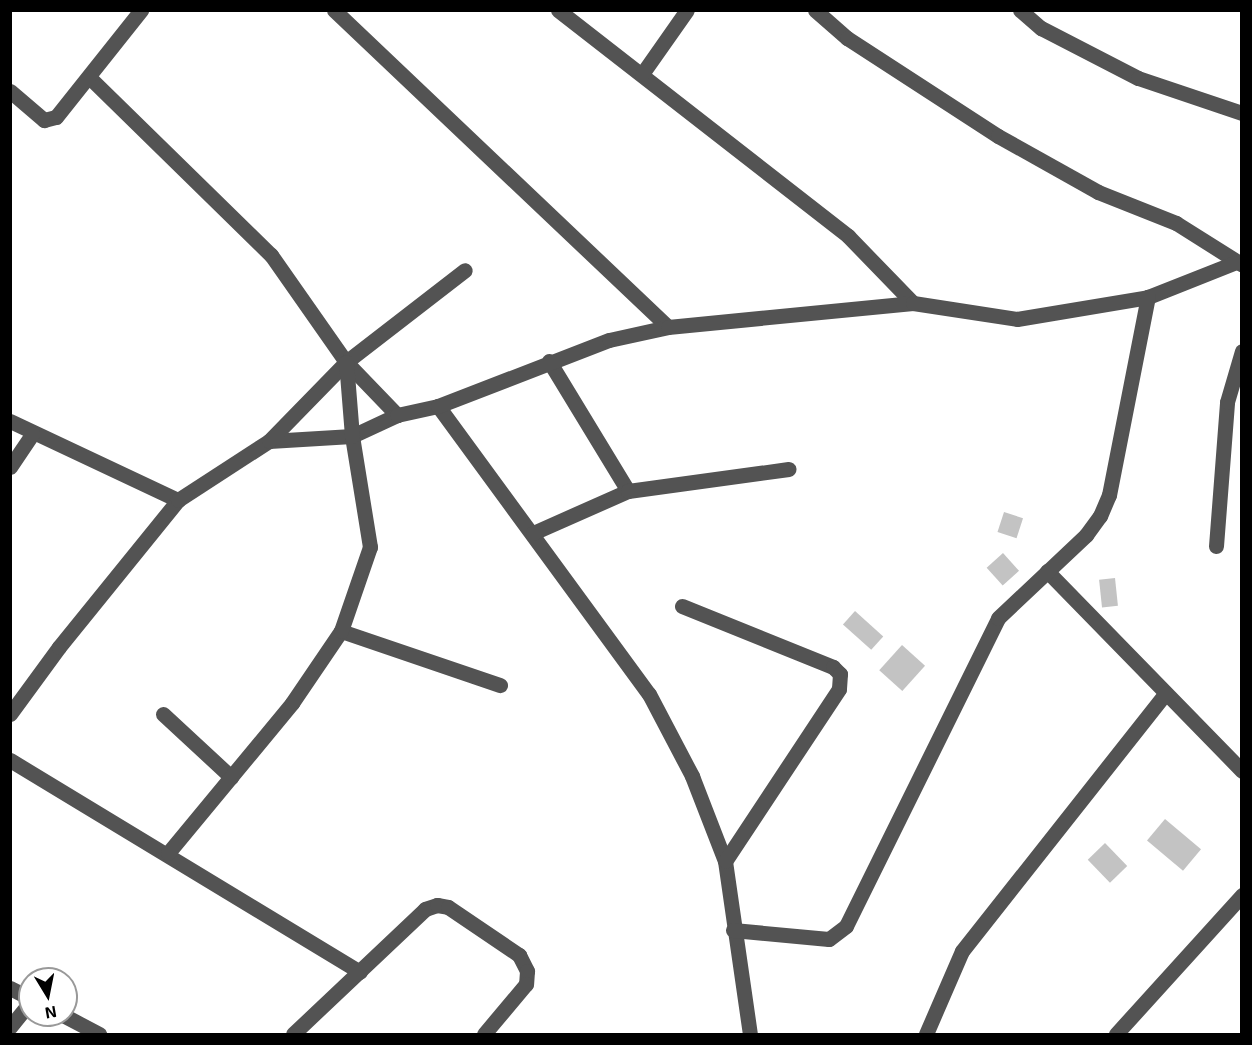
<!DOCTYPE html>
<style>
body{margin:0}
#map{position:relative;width:1252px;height:1045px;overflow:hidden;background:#fff;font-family:"Exo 2",sans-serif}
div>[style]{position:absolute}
.building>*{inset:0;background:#c3c3c3;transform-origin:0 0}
.minor>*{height:15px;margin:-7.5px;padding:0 7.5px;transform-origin:7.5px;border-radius:7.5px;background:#535353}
span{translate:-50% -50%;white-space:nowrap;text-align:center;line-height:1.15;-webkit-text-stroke:5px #fff;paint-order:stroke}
.frame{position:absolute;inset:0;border:12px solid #000;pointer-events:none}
.north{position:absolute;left:18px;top:967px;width:60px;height:60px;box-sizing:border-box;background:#fff;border:2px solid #999;border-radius:50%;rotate:170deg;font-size:16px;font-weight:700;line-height:24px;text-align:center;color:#000}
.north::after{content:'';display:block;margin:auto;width:21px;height:27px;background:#000;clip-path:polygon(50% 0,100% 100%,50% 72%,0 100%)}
</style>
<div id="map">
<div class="building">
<div style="left:1004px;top:512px;width:20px;height:21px;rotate:18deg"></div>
<div style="left:1003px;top:553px;width:24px;height:22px;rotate:48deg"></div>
<div style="left:1115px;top:578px;width:28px;height:16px;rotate:84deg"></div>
<div style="left:855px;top:611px;width:38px;height:18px;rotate:42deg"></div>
<div style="left:902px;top:645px;width:31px;height:34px;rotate:42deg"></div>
<div style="left:1165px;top:819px;width:47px;height:28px;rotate:40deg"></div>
<div style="left:1105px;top:843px;width:32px;height:24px;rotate:46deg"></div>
</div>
<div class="minor">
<div style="left:334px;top:10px;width:460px;rotate:43.5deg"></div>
<div style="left:558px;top:10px;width:368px;rotate:37.9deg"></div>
<div style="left:848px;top:236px;width:93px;rotate:45.9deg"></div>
<div style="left:815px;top:10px;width:43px;rotate:41.2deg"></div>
<div style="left:847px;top:38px;width:180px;rotate:33deg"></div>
<div style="left:998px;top:136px;width:115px;rotate:29.2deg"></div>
<div style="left:1098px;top:192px;width:84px;rotate:21.7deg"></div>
<div style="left:1176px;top:223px;width:77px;rotate:32.2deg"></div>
<div style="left:1020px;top:10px;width:28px;rotate:41deg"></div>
<div style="left:1041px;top:28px;width:109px;rotate:27.3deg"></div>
<div style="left:1138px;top:78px;width:110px;rotate:18.6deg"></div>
<div style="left:642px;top:74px;width:78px;rotate:-54.9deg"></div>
<div style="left:89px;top:77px;width:255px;rotate:44.4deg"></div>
<div style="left:271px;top:255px;width:131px;rotate:55deg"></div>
<div style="left:346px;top:362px;width:74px;rotate:46.1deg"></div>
<div style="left:10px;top:91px;width:45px;rotate:40.5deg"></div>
<div style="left:44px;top:120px;width:12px;rotate:-14deg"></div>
<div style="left:56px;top:117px;width:137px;rotate:-51.5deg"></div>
<div style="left:549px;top:361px;width:152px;rotate:58.7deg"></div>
<div style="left:438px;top:406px;width:357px;rotate:53.8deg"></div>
<div style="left:649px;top:694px;width:93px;rotate:62.3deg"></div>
<div style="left:692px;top:776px;width:91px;rotate:68.8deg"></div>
<div style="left:725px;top:861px;width:175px;rotate:81.8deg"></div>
<div style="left:10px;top:421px;width:186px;rotate:25.2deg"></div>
<div style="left:269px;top:441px;width:83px;rotate:-3.4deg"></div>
<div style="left:352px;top:436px;width:50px;rotate:-25deg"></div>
<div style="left:397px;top:415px;width:42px;rotate:-12.4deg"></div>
<div style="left:438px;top:406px;width:183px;rotate:-21.1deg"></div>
<div style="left:609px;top:340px;width:60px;rotate:-12.4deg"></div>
<div style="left:668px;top:327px;width:246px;rotate:-5.6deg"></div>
<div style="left:913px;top:303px;width:105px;rotate:8.7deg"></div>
<div style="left:1017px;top:319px;width:133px;rotate:-9.5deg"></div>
<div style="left:1148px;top:297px;width:92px;rotate:-21.6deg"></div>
<div style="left:10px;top:467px;width:40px;rotate:-56deg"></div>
<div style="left:533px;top:533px;width:104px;rotate:-23.9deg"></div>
<div style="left:628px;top:491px;width:162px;rotate:-7.8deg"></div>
<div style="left:1216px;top:546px;width:144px;rotate:-85.6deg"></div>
<div style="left:1227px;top:402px;width:53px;rotate:-73.6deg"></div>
<div style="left:1047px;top:571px;width:279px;rotate:45.7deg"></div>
<div style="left:682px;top:606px;width:163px;rotate:22deg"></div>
<div style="left:833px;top:667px;width:10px;rotate:45deg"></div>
<div style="left:840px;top:674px;width:15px;rotate:94deg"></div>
<div style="left:839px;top:689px;width:206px;rotate:123.5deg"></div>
<div style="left:341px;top:631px;width:168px;rotate:18.8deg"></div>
<div style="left:10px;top:714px;width:83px;rotate:-53.8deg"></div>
<div style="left:59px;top:647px;width:189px;rotate:-51deg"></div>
<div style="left:178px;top:500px;width:108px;rotate:-33deg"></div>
<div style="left:269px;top:441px;width:110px;rotate:-45.7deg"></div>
<div style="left:346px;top:362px;width:150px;rotate:-37.7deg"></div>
<div style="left:163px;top:714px;width:93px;rotate:42.8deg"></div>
<div style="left:10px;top:760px;width:409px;rotate:31.2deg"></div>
<div style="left:168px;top:853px;width:195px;rotate:-50.4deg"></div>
<div style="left:292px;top:703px;width:87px;rotate:-55.8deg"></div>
<div style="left:341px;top:631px;width:89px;rotate:-71deg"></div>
<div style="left:370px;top:547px;width:112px;rotate:-99.2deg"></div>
<div style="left:352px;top:436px;width:74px;rotate:-94.6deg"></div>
<div style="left:733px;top:930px;width:96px;rotate:5.4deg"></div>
<div style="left:829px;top:939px;width:21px;rotate:-37deg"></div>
<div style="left:846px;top:926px;width:343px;rotate:-63.7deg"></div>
<div style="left:998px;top:618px;width:121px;rotate:-43.3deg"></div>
<div style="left:1086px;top:535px;width:24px;rotate:-54deg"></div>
<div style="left:1100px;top:516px;width:23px;rotate:-67deg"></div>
<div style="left:1109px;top:495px;width:202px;rotate:-78.9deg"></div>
<div style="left:10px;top:988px;width:22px;rotate:27deg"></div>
<div style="left:63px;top:1015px;width:41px;rotate:27.8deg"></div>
<div style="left:10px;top:1027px;width:32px;rotate:-51deg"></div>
<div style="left:293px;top:1034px;width:182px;rotate:-43.4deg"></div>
<div style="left:425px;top:909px;width:13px;rotate:-18deg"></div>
<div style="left:437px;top:905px;width:11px;rotate:10deg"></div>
<div style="left:448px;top:907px;width:86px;rotate:34.1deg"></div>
<div style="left:519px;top:955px;width:18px;rotate:63deg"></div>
<div style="left:527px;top:971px;width:13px;rotate:94deg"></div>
<div style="left:526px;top:984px;width:65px;rotate:130deg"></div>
<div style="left:926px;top:1034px;width:90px;rotate:-66.6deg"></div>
<div style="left:962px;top:951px;width:328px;rotate:-51.7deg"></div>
<div style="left:1116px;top:1034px;width:188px;rotate:-47.8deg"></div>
</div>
<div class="frame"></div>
<div class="north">N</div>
</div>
